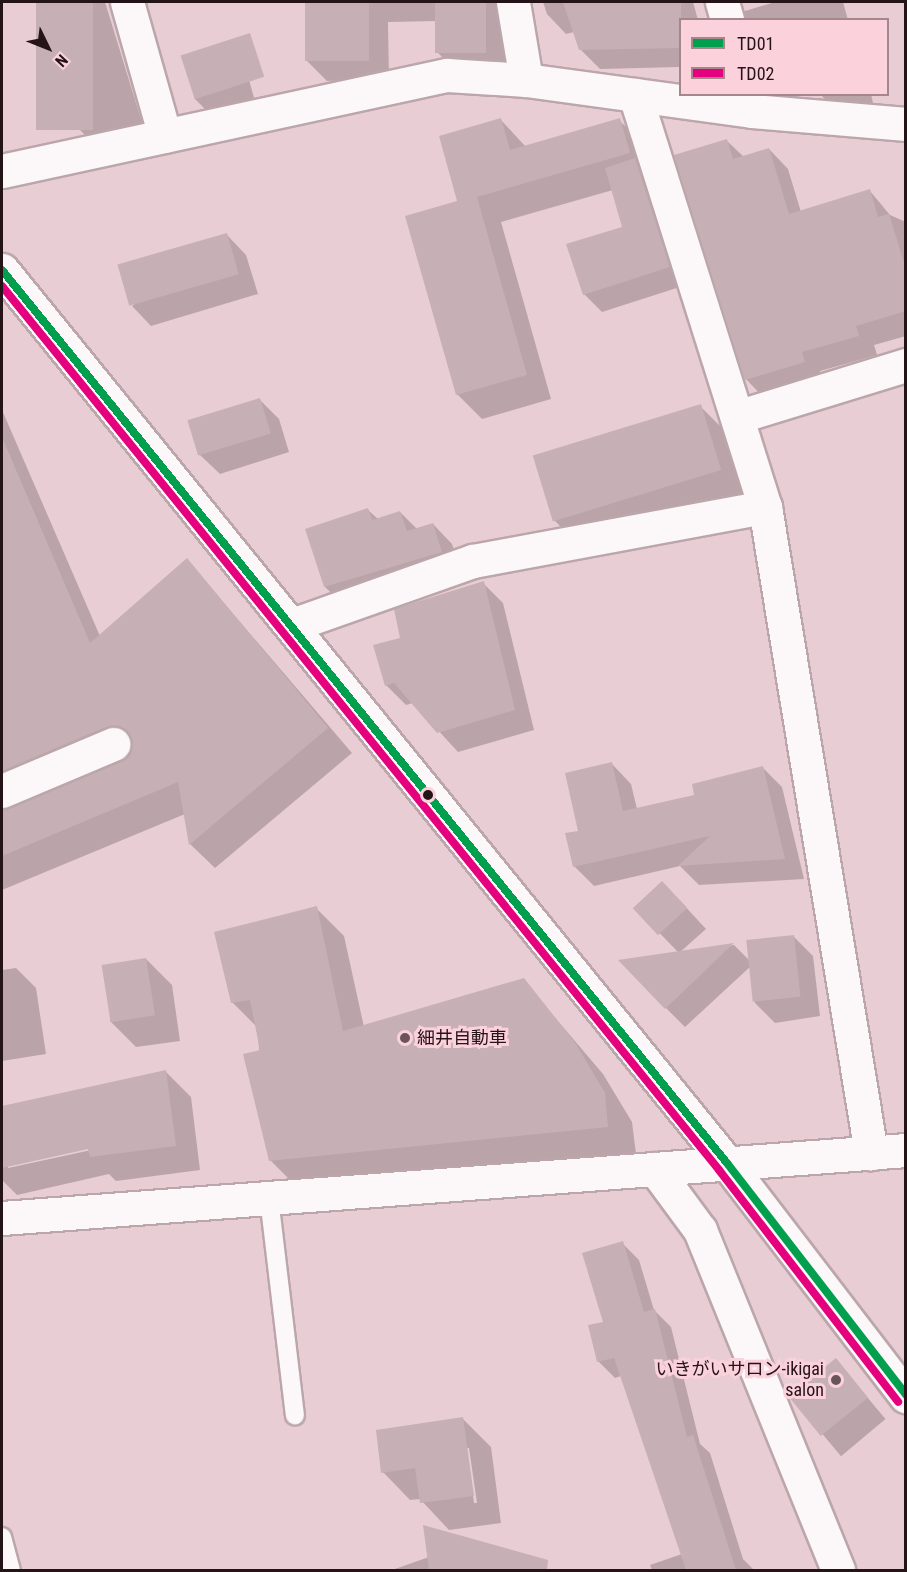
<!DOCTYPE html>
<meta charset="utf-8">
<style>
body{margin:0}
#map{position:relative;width:907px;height:1572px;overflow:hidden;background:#e9cdd4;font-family:"Roboto Condensed","Noto Sans JP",sans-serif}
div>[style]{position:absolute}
.shadow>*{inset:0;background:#0003;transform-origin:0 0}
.building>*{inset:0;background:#c6b0b5;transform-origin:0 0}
.roads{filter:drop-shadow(2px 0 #bba6ab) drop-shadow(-2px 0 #bba6ab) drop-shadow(0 2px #bba6ab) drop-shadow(0 -2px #bba6ab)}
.service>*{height:18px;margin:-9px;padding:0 9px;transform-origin:9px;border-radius:9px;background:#fcf8f9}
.minor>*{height:33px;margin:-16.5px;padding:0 16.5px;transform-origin:16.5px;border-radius:16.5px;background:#fcf8f9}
.tertiary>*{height:33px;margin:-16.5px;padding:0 16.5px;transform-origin:16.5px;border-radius:16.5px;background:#fcf8f9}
.primary>*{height:33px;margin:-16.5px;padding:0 16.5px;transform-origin:16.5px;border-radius:16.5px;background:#fcf8f9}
.bus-1>*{height:8px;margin:-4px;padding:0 4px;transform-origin:4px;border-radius:4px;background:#029f4e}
.bus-2>*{height:8px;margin:-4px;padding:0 4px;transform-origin:4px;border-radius:4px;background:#e5007d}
.dots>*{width:16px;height:16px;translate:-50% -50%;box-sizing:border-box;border:3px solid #fbd2db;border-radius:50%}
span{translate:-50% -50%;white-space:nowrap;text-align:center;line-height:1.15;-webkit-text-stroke:6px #fbd2db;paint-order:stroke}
.poi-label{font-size:18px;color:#241317}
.left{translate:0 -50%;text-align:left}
.right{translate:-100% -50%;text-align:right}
.frame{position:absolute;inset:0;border:3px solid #241317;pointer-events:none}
.legend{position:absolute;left:679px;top:18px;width:210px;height:78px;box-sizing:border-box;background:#fbd2db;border:2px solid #a5868d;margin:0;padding:8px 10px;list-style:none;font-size:18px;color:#241317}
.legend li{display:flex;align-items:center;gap:12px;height:30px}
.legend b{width:30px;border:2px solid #a5868d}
.north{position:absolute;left:18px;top:18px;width:60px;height:60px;-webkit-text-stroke:4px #fbd2db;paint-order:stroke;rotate:133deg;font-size:16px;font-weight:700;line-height:24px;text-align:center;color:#241317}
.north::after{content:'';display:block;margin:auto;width:21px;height:27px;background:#241317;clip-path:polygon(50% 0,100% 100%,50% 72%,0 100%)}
</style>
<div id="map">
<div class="shadow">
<div style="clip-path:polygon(38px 2px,105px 2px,144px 129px,94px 144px,74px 124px)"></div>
<div style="clip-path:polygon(306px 2px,505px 2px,506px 71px,458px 72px,438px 53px,437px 21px,388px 22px,389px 79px,327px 81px,307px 61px)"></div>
<div style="clip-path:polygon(543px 2px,693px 2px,698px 20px,680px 20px,680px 67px,600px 69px,580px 49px,574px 32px,566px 34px,547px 14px)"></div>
<div style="clip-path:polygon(775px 2px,843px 2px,848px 20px,744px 20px,745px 11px)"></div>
<div style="clip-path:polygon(244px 62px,256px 105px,214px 118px,194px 98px)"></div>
<div style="clip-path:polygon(820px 94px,871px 94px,873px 103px,839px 114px)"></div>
<div style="clip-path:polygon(501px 120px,526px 147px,619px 120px,644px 145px,686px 285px,602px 312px,584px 294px,624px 228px,613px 190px,501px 222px,551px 399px,482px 419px,457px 394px,459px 202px)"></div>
<div style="clip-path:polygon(727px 141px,744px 157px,769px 149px,788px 169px,801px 212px,870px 191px,890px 215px,906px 222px,906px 336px,874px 345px,877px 355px,820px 371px,823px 381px,765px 399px,746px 379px)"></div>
<div style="clip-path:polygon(227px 235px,246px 255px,258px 294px,151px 326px,132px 306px)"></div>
<div style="clip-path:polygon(260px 400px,279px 419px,289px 452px,220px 474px,200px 455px,190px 422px)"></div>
<div style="clip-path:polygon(700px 406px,728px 434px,748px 498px,582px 548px,554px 520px)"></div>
<div style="clip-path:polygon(evenodd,2px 410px,100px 636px,187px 560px,352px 753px,215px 868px,190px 844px,185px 814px,2px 890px,2px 410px,130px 751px,121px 763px,10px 809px,19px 798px,130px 751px)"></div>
<div style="clip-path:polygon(368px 510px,378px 519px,400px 512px,417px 529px,433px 524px,452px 544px,461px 572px,345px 606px,325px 587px)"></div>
<div style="clip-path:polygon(483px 583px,503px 603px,534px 730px,458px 752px,413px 703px,406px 705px,386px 685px,402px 640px)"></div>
<div style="clip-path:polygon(612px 764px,631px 784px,637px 809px,696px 796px,762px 767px,782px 787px,804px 879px,699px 885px,680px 866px,594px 886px,574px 866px,580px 832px)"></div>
<div style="clip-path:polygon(682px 903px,706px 929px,679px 953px,734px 945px,750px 961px,793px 936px,813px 956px,820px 1016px,775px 1023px,755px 1003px,751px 966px,685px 1027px,666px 1008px,679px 953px,636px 909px)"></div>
<div style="clip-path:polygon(316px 908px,344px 936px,364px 1027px,523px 980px,603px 1074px,632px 1122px,636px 1154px,298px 1188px,270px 1160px,257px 1027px,232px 1002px)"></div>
<div style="clip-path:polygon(146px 959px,172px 985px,180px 1041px,136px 1047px,110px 1021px)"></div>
<div style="clip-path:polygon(16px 968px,36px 988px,46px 1054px,2px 1061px,2px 970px)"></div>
<div style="clip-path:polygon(evenodd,166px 1072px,191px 1097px,200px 1170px,116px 1181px,109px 1174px,17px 1195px,2px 1180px,2px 1108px,166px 1072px,95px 1146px,96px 1149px,8px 1168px,8px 1165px,95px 1146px)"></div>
<div style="clip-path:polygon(622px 1243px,639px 1260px,654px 1310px,671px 1327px,700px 1444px,710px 1453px,743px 1559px,754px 1570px,652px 1570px,650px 1565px,682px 1554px,621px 1376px,615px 1378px,598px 1361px)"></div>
<div style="left:836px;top:1360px;width:77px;height:58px;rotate:50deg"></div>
<div style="clip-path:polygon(evenodd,463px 1419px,491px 1447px,501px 1523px,449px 1530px,420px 1499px,410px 1500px,383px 1472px,463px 1419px,466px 1448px,469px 1448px,477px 1503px,474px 1503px,466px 1448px)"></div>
<div style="clip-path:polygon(507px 1550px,527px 1570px,392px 1570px,429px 1557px)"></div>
</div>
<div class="building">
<div style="left:36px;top:2px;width:57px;height:128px"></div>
<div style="left:305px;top:2px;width:64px;height:59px"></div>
<div style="left:435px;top:2px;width:51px;height:51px"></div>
<div style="clip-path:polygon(563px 2px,681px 2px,681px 48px,579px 50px)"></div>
<div style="left:250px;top:33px;width:46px;height:73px;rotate:72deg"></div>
<div style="clip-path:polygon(501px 118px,510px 150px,620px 118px,630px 153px,477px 197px,527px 375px,456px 395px,405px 216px,457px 201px,439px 136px)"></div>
<div style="clip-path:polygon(727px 139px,733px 159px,769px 148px,789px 214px,870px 189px,878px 217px,889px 214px,906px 269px,906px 311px,856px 326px,859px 336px,802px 352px,805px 362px,745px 380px,674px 155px)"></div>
<div style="clip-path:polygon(635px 158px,670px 267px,583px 295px,566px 244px,622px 227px,605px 168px)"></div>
<div style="left:227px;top:233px;width:43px;height:114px;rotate:74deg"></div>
<div style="left:260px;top:398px;width:37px;height:76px;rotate:73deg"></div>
<div style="left:701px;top:404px;width:69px;height:176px;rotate:73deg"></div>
<div style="clip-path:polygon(2px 437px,90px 643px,187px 558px,328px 728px,189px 845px,178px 782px,2px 856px,2px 809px,120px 761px,132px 746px,124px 729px,106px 727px,2px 771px)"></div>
<div style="clip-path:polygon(368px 508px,372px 520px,400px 511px,407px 531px,433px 523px,442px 552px,324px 587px,305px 529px)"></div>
<div style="clip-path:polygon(484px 581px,515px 710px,437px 733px,394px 683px,385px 686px,373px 645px,400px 638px,394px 609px)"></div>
<div style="clip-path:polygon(612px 762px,623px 811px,694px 795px,692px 784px,763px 766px,785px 859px,678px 866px,710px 836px,573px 867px,565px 833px,578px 831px,565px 773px)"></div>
<div style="left:662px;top:881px;width:37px;height:40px;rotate:47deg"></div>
<div style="clip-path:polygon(317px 906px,343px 1031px,524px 978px,576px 1044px,605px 1093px,608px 1127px,269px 1161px,243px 1054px,260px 1050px,250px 1000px,231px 1003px,214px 932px)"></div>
<div style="left:794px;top:935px;width:62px;height:48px;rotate:84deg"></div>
<div style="clip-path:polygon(734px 943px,665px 1009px,618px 960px)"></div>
<div style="left:146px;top:958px;width:58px;height:45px;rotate:81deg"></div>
<div style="clip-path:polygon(166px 1070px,176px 1146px,90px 1157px,88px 1149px,2px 1168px,2px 1106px)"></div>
<div style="clip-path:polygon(623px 1241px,644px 1312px,655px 1309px,687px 1437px,693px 1435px,736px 1570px,686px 1570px,614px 1358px,597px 1362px,588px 1325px,603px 1322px,582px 1253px)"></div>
<div style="left:836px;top:1358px;width:51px;height:61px;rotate:51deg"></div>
<div style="clip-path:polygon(463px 1417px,474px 1496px,420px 1503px,415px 1468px,381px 1473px,376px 1430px)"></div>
<div style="clip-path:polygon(423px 1525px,548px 1560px,547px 1570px,429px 1570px)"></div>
</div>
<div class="roads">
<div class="service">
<div style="left:269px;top:1198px;width:219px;rotate:83.2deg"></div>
<div style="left:2px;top:1537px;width:34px;rotate:75deg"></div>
</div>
<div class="minor">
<div style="left:127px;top:2px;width:139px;rotate:74.2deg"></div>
<div style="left:722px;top:2px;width:19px;rotate:74deg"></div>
<div style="left:526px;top:80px;width:228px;rotate:7.8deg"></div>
<div style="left:752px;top:111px;width:155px;rotate:4.8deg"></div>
<div style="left:635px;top:95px;width:432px;rotate:72.5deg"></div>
<div style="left:765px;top:507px;width:655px;rotate:80.68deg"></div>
<div style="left:2px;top:171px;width:455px;rotate:-12.2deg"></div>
<div style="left:447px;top:75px;width:79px;rotate:3.6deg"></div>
<div style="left:526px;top:80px;width:79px;rotate:-99.5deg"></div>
<div style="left:737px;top:417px;width:177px;rotate:-17.1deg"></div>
<div style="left:292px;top:625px;width:192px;rotate:-19.5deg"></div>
<div style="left:473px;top:561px;width:297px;rotate:-10.5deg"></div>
<div style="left:2px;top:791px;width:121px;rotate:-22.9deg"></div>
<div style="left:655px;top:1169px;width:76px;rotate:53.6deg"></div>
<div style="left:700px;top:1230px;width:367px;rotate:67.9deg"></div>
</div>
<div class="tertiary">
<div style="left:2px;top:1218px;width:907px;rotate:-4.3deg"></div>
</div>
<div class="primary">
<div style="left:2px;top:270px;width:1150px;rotate:50.93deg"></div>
<div style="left:727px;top:1163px;width:294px;rotate:52.5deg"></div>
</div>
</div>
<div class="bus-1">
<div style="left:2px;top:270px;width:1150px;rotate:50.93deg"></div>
<div style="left:727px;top:1163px;width:293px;rotate:52.3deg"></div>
</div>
<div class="bus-2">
<div style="left:2px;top:286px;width:1138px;rotate:50.95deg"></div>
<div style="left:719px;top:1170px;width:293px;rotate:52.3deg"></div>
</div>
<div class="dots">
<div style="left:428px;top:795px;background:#241317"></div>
<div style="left:405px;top:1038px;background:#695459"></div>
<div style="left:836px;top:1380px;background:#695459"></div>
</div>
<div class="poi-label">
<span class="left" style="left:417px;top:1038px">細井自動車</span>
<span class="right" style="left:824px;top:1380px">いきがいサロン-ikigai<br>salon</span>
</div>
<div class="frame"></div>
<ul class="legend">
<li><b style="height:8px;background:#029f4e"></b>TD01</li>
<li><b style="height:8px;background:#e5007d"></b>TD02</li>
</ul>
<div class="north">N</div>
</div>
